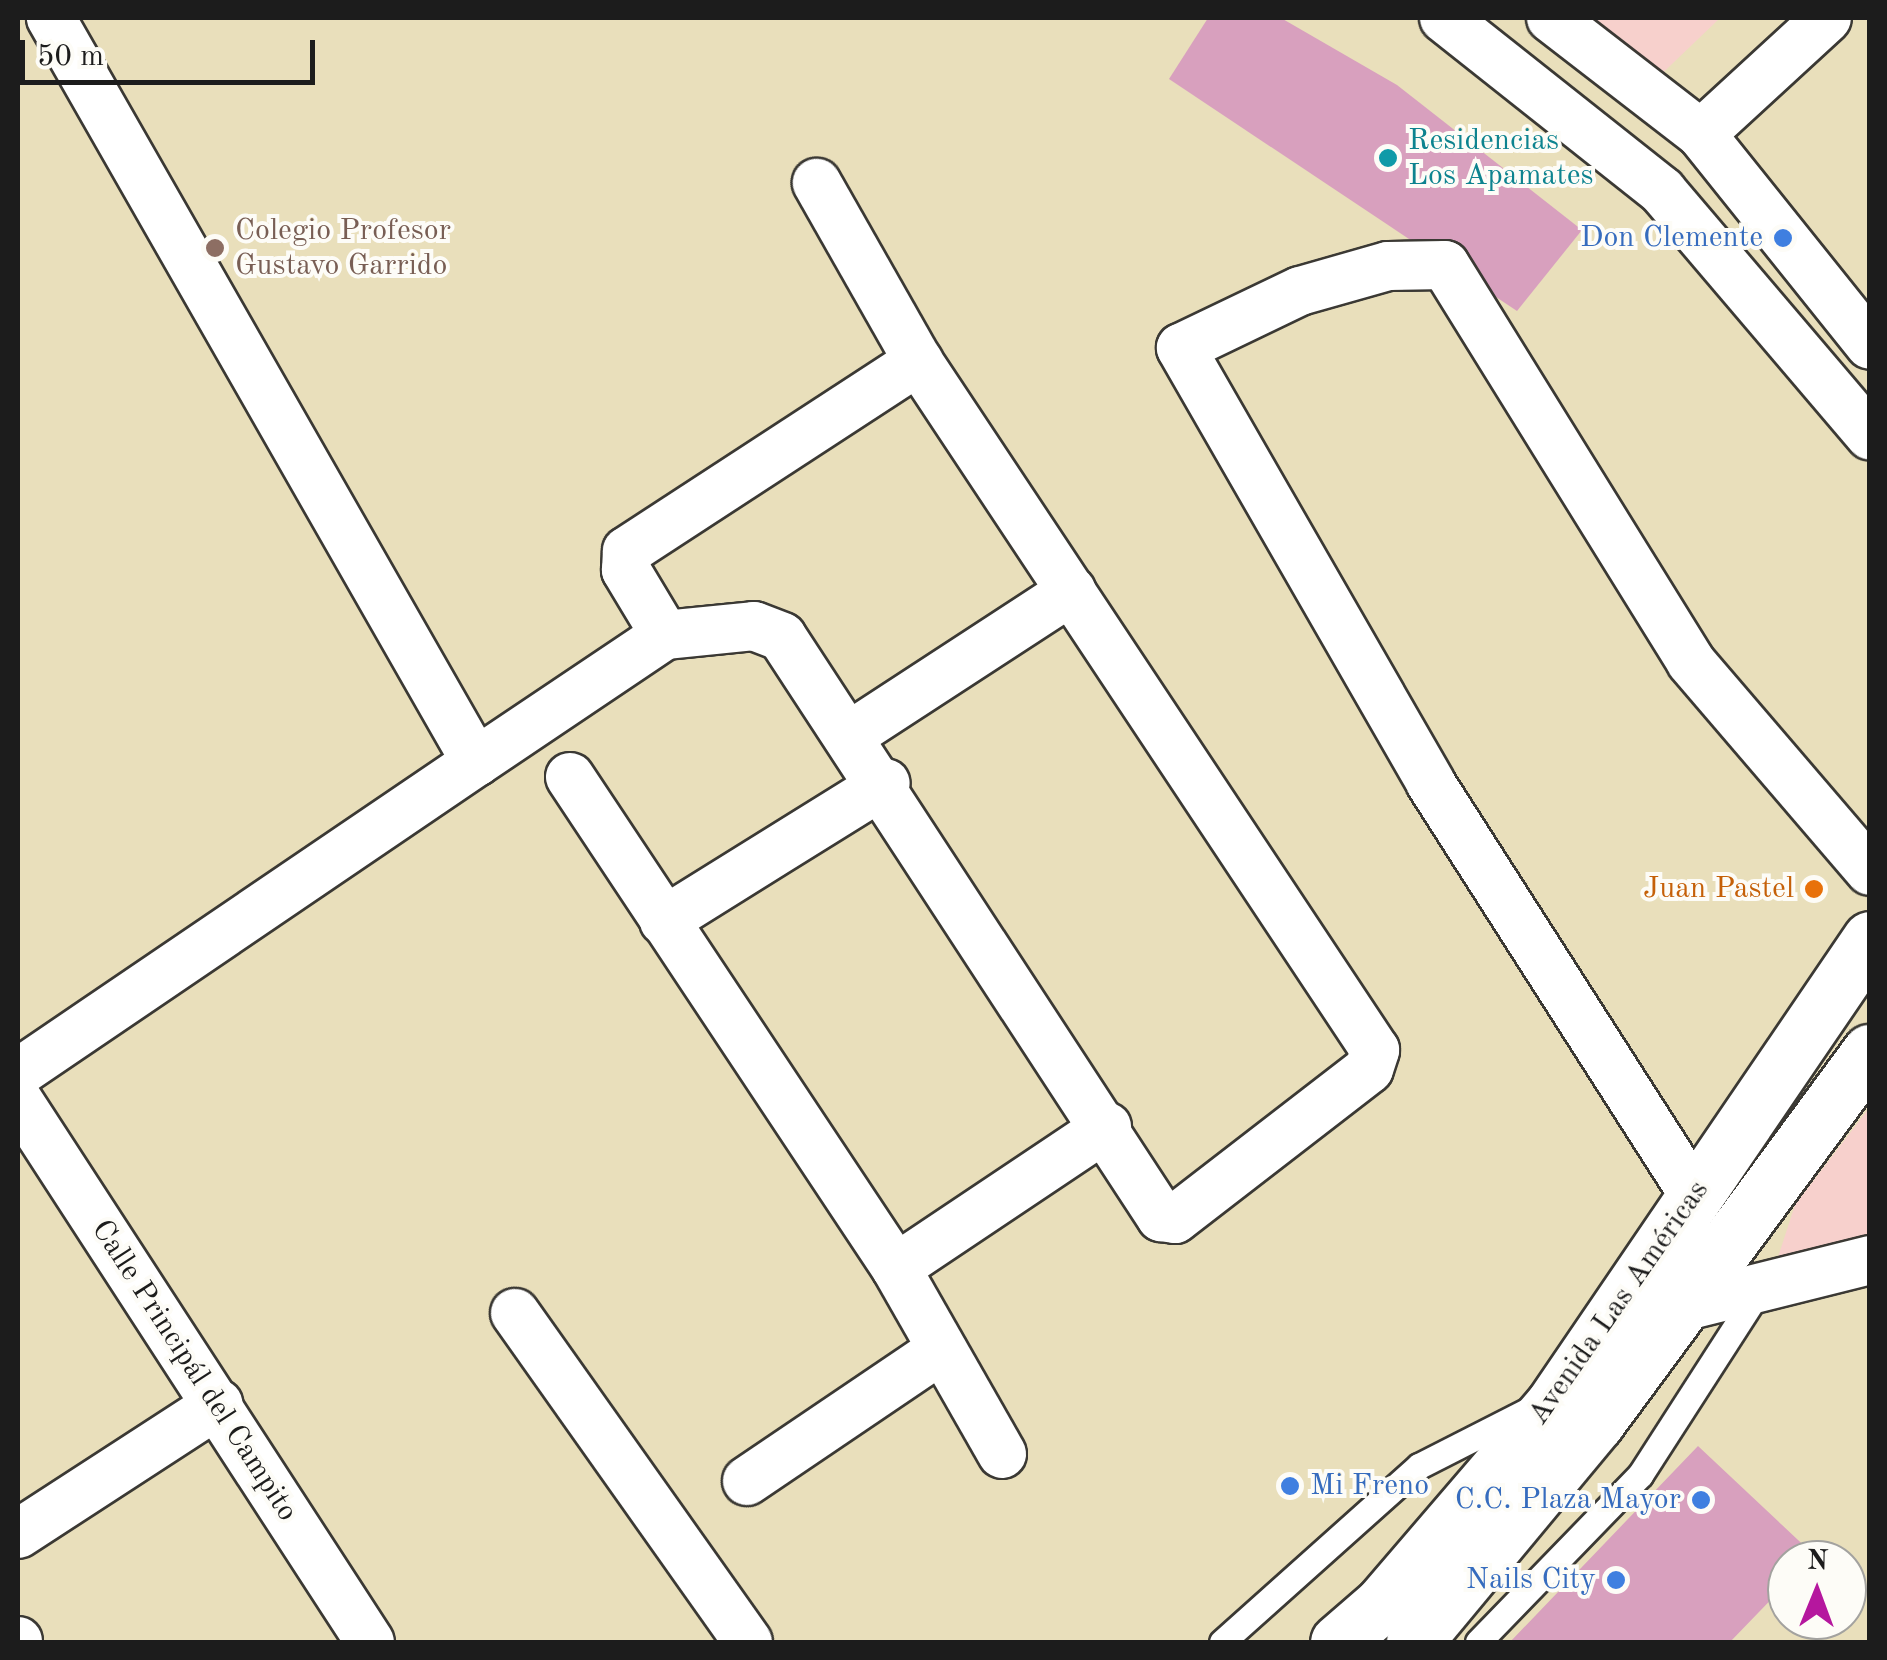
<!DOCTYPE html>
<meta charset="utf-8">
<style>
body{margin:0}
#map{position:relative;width:1887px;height:1660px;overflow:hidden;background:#e9dfbb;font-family:"Old Standard TT",serif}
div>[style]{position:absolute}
.built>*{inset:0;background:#f7d0cc}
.building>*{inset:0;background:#d8a0be}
.roads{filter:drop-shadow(2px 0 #3b3934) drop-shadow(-2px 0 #3b3934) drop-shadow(0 2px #3b3934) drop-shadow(0 -2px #3b3934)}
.service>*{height:25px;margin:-12.5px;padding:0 12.5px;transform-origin:12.5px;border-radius:12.5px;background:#fff}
.minor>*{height:48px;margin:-24px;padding:0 24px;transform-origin:24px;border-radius:24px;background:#fff}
.tertiary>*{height:55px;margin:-27.5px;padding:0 27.5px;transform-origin:27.5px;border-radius:27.5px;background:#fff}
.dots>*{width:28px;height:28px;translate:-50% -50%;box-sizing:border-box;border:5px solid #fdfcf7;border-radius:50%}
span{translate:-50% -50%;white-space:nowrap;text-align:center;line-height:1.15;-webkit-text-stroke:8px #fdfcf7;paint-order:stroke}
.culture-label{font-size:30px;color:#0d838f}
.left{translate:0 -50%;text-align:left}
.education-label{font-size:30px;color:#785e54}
.shop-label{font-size:30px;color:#366cbe}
.right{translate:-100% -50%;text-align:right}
.food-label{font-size:30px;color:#c56008}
.street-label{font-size:30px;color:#1c1c1c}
.frame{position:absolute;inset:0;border:20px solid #1c1c1c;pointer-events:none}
.north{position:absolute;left:1767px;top:1540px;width:100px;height:100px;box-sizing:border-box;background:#fdfcf7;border:2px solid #a3a29f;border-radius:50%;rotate:1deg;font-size:28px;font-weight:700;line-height:40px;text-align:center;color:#1c1c1c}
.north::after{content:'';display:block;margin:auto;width:35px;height:45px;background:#b5179e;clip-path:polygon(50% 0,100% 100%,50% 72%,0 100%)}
.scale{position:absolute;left:20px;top:40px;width:295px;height:45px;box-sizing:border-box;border:5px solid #1c1c1c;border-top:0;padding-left:12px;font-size:30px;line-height:35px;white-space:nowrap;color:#1c1c1c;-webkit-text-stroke:8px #fdfcf7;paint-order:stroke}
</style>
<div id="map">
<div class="built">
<div style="clip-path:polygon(1557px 18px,1720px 18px,1649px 86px)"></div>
<div style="clip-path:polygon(1869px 1108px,1869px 1234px,1777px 1260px,1795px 1205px)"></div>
</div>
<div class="building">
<div style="clip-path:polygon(1208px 18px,1281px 18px,1397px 85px,1582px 230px,1517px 311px,1169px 79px)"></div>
<div style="clip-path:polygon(1698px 1446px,1814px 1555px,1787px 1560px,1787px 1583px,1730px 1642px,1510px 1642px)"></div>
</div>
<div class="roads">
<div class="service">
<div style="left:1222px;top:1642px;width:264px;rotate:-41.8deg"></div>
<div style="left:1419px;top:1466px;width:126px;rotate:-27deg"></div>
<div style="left:1478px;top:1642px;width:233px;rotate:-45.9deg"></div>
<div style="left:1640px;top:1475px;width:221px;rotate:-57.2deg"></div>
</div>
<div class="minor">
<div style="left:1444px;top:18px;width:278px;rotate:38.4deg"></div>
<div style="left:1662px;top:191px;width:321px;rotate:49.6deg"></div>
<div style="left:1551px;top:18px;width:190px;rotate:37.7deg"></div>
<div style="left:1701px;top:134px;width:270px;rotate:51.3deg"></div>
<div style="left:1701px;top:134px;width:171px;rotate:-42.6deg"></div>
<div style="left:665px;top:635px;width:89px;rotate:-5.8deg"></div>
<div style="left:754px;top:626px;width:30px;rotate:21deg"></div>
<div style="left:782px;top:637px;width:693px;rotate:56.84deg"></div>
<div style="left:1161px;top:1217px;width:14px;rotate:8deg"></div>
<div style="left:1175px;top:1219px;width:245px;rotate:-37.7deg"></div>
<div style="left:1369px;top:1069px;width:20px;rotate:-72deg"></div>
<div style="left:1375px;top:1050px;width:827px;rotate:-123.56deg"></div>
<div style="left:852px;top:734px;width:262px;rotate:-33.1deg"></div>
<div style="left:476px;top:762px;width:228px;rotate:-33.9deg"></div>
<div style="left:665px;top:635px;width:76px;rotate:-121deg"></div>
<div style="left:626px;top:570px;width:19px;rotate:-87deg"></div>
<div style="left:627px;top:551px;width:348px;rotate:-33.1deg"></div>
<div style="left:918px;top:361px;width:205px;rotate:-119.6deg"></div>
<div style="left:570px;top:777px;width:589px;rotate:56.42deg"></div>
<div style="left:896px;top:1268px;width:214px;rotate:60.3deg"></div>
<div style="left:664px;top:921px;width:261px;rotate:-31.9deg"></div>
<div style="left:18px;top:1073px;width:554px;rotate:-34.18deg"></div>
<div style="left:476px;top:762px;width:857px;rotate:-119.74deg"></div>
<div style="left:18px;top:1100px;width:646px;rotate:57deg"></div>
<div style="left:1694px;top:1195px;width:489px;rotate:-122.6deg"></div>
<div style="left:1431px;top:783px;width:502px;rotate:-119.89deg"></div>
<div style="left:1181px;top:348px;width:132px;rotate:-25.6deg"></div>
<div style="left:1300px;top:291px;width:91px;rotate:-15.9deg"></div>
<div style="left:1388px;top:266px;width:57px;rotate:-1deg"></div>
<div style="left:1445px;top:265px;width:467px;rotate:58.2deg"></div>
<div style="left:1691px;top:662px;width:275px;rotate:49.4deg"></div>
<div style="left:896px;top:1268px;width:254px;rotate:-33.8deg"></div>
<div style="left:1682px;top:1307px;width:194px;rotate:-14deg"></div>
<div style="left:515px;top:1313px;width:403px;rotate:54.7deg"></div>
<div style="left:747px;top:1481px;width:235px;rotate:-34.1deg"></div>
<div style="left:18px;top:1534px;width:239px;rotate:-33deg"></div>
<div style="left:18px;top:1641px;width:1px;rotate:90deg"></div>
</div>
<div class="tertiary">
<div style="left:1338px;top:1642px;width:58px;rotate:-40.8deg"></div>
<div style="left:1382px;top:1604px;width:261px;rotate:-49.4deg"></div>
<div style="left:1552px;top:1406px;width:565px;rotate:-55.75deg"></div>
<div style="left:1414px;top:1642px;width:285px;rotate:-50.3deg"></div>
<div style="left:1596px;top:1423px;width:461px;rotate:-53.6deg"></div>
</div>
</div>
<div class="dots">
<div style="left:1388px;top:158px;background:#0f9aa8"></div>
<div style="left:1783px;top:238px;background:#3f7fe0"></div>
<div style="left:215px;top:248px;background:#8d6e63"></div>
<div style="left:1814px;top:889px;background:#e8710a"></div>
<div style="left:1290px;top:1486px;background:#3f7fe0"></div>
<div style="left:1701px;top:1500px;background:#3f7fe0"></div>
<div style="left:1616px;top:1580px;background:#3f7fe0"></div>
</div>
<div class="culture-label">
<span class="left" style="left:1408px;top:158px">Residencias<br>Los Apamates</span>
</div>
<div class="education-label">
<span class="left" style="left:235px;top:248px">Colegio Profesor<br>Gustavo Garrido</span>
</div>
<div class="shop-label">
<span class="right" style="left:1763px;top:238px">Don Clemente</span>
<span class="left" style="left:1310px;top:1486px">Mi Freno</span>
<span class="right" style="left:1681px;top:1500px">C.C. Plaza Mayor</span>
<span class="right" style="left:1596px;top:1580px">Nails City</span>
</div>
<div class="food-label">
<span class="right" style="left:1794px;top:889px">Juan Pastel</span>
</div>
<div class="street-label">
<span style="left:1619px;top:1303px;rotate:-55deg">Avenida Las Américas</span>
<span style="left:194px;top:1371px;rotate:57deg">Calle Principál del Campito</span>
</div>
<div class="frame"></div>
<div class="north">N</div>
<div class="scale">50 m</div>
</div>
